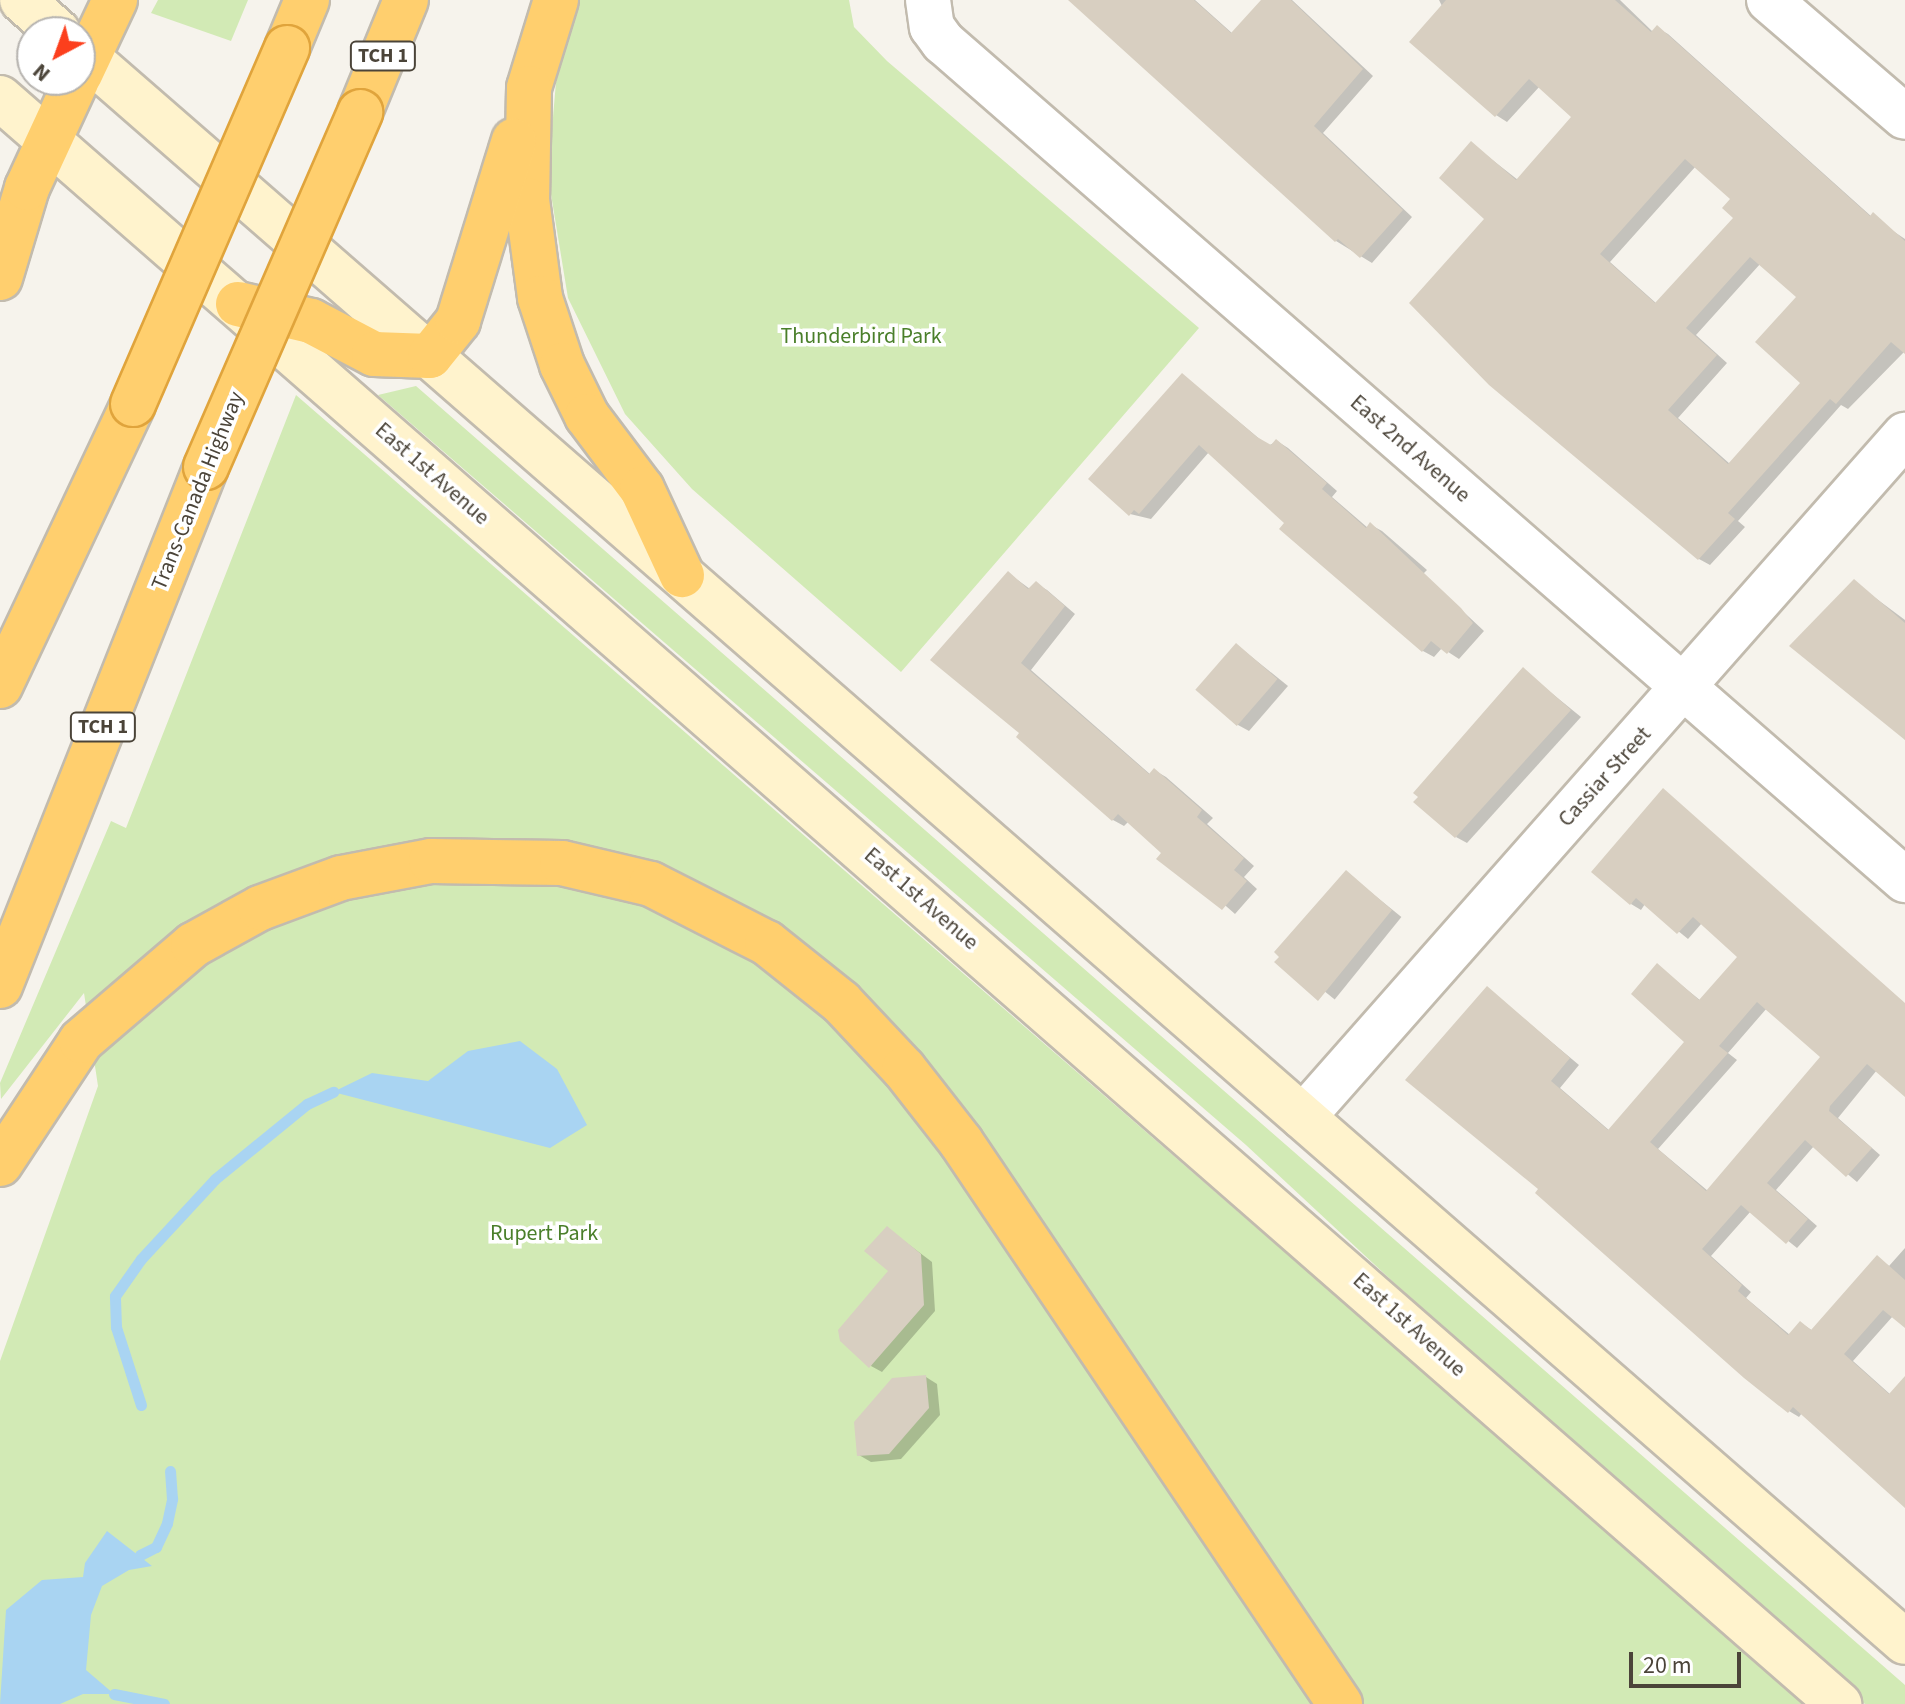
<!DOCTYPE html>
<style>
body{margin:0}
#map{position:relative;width:1905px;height:1704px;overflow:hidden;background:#f6f3ec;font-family:"Source Sans 3",sans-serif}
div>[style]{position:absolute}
.green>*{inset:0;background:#d2eab5}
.water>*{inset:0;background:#a9d4f2}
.shadow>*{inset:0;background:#0003;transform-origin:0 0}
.stream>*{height:11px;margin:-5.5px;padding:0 5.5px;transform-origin:5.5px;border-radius:5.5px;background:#a9d4f2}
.building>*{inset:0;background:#d8cfc1;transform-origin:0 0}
.roads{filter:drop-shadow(2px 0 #c2bbae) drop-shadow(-2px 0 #c2bbae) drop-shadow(0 2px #c2bbae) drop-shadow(0 -2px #c2bbae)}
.street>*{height:44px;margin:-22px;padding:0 22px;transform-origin:22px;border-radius:22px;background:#fff}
.secondary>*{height:44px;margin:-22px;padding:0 22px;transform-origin:22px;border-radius:22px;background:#fff3cd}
.highway>*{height:44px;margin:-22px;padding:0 22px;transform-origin:22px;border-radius:22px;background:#ffcf6e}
.bridges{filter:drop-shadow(2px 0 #e0a43c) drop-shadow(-2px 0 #e0a43c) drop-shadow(0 2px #e0a43c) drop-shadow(0 -2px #e0a43c)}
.highway-bridge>*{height:44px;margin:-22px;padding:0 22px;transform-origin:22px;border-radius:22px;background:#ffcf6e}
span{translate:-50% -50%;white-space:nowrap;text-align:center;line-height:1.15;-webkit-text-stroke:7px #fff;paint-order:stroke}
.shield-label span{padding:2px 6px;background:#fff;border:2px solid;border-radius:6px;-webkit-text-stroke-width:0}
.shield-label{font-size:20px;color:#4b4439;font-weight:700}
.park-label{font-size:22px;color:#4a7f2a}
.street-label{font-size:22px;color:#4b4439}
.north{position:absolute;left:16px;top:16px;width:80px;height:80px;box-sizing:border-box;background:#fff;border:2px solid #b7b4b0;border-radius:50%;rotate:221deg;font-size:22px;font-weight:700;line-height:32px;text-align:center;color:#4b4439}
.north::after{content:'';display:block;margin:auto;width:28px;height:36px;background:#fc3f1d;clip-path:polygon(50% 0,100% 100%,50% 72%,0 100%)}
.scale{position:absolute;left:1629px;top:1652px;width:112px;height:36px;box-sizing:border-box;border:4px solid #4b4439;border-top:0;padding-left:10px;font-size:24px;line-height:28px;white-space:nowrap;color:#4b4439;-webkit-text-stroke:6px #fff;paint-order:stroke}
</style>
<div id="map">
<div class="green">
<div style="clip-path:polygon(158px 0,248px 0,231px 41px,151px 13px)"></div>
<div style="clip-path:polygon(579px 0,849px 0,854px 27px,887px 61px,1199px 328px,901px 672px,692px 489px,625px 414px,568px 298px,548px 176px,556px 82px)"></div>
<div style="clip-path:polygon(416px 386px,1905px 1685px,1905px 1704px,1865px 1704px,1605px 1479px,1246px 1145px,378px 395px)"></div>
<div style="clip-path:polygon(296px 395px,1806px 1704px,0 1704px,0 1361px,98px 1086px,84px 993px,1px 1099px,0 1083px,111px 821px,126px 828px)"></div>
</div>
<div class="water">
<div style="clip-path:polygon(520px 1041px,557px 1069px,587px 1125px,550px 1148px,333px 1092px,372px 1073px,428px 1081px,468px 1051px)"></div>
<div style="clip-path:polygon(107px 1531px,152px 1566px,129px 1570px,102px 1586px,91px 1615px,86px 1670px,114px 1694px,83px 1694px,60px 1704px,0 1704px,6px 1610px,42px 1580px,83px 1577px,85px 1563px)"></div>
</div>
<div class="shadow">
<div style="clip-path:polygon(1072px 0,1195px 0,1233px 34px,1263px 0,1292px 0,1373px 76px,1323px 133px,1412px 217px,1372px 263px,1336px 241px)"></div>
<div style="clip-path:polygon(evenodd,1439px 0,1620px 0,1653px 32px,1657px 28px,1668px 34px,1872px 217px,1905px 239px,1905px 351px,1848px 409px,1841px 405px,1738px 521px,1745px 527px,1710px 565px,1699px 559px,1487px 218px,1472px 144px,1518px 180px,1574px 117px,1540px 86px,1507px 122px,1496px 115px,1439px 0,1696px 166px,1733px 199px,1736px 218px,1657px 304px,1610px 262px,1696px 166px,1439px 0,1761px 263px,1798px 297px,1803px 383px,1730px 464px,1678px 418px,1727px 363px,1696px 335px,1761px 263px)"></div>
<div style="clip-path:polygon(1183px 375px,1268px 446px,1277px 441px,1288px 448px,1337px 491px,1332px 497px,1368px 528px,1371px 525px,1382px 531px,1427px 570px,1423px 574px,1484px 631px,1459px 659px,1442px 648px,1434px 657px,1423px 651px,1209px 452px,1151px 519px,1130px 514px)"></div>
<div style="clip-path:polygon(1008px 573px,1030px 589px,1036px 584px,1047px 590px,1075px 614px,1031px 670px,1151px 775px,1154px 770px,1166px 777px,1213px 818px,1207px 824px,1254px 866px,1244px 877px,1257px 889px,1235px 914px,1129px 821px,1124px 826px,1113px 820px,1022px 733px)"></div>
<div style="clip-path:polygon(1854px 582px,1905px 620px,1905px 740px)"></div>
<div style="clip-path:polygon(1237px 645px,1288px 686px,1249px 731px,1238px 725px)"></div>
<div style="clip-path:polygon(1523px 670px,1581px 717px,1467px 843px,1456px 837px)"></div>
<div style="clip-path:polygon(evenodd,1664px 791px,1905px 1004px,1905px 1092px,1877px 1070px,1838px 1118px,1880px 1155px,1857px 1182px,1814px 1146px,1776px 1190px,1817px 1226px,1797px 1248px,1751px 1211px,1711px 1256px,1751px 1292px,1746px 1298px,1790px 1335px,1801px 1323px,1813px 1331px,1877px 1258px,1889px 1266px,1905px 1248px,1905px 1326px,1893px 1316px,1853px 1361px,1891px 1395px,1905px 1379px,1905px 1506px,1802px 1413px,1799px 1417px,1789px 1411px,1492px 1147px,1408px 1080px,1488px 989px,1579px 1065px,1560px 1088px,1610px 1131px,1687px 1042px,1658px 966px,1701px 1001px,1740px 957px,1702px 923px,1688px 939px,1645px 904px,1641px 910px,1631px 904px,1664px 791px,1767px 1008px,1823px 1057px,1708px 1191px,1658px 1149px,1737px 1060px,1728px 1053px,1767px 1008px)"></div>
<div style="left:1347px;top:873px;width:70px;height:106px;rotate:39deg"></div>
<div style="clip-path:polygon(887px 1228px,932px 1262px,935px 1311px,882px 1372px,871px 1366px,891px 1270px)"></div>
<div style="clip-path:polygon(926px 1377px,937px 1384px,940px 1415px,901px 1459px,871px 1462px,859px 1455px)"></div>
</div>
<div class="stream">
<div style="left:141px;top:1405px;width:82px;rotate:-107.8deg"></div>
<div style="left:116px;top:1327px;width:31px;rotate:-92deg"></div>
<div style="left:115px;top:1296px;width:45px;rotate:-54.9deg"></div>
<div style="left:141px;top:1259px;width:109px;rotate:-47.2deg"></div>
<div style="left:215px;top:1179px;width:119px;rotate:-39.2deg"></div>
<div style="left:307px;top:1104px;width:29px;rotate:-25deg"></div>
<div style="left:140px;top:1555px;width:18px;rotate:-27deg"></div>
<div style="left:156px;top:1547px;width:26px;rotate:-65deg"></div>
<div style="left:167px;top:1523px;width:25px;rotate:-78deg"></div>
<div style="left:172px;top:1499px;width:28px;rotate:-94deg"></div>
<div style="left:114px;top:1694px;width:51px;rotate:11.3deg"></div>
</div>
<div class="building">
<div style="clip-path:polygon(1068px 0,1194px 0,1231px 33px,1261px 0,1291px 0,1363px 69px,1314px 126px,1403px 210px,1360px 258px,1338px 239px,1335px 242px)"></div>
<div style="clip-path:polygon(evenodd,1446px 0,1615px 0,1651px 32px,1657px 25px,1870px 216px,1873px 212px,1905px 241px,1905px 354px,1891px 342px,1836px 404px,1830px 399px,1728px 513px,1735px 519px,1698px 560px,1489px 385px,1409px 303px,1484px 219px,1439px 178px,1471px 141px,1516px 180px,1571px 117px,1529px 79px,1495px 117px,1409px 42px,1446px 0,1685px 159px,1730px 199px,1722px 208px,1733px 218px,1655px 303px,1600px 254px,1685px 159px,1446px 0,1750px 257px,1796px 297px,1755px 342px,1800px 383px,1728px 464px,1668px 410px,1717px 355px,1686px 328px,1750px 257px)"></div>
<div style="clip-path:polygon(1182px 373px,1257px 437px,1271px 445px,1276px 439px,1327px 483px,1322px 489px,1366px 528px,1370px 522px,1461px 608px,1473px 623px,1447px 654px,1431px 641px,1422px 652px,1279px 529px,1284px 523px,1199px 445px,1139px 514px,1134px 510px,1129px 516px,1088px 479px)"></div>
<div style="clip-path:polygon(1008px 571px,1028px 589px,1036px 581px,1065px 606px,1021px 663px,1149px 774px,1154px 768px,1202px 810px,1197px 817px,1244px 858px,1234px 870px,1247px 881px,1222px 910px,1156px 859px,1161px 853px,1118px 814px,1112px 821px,1016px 737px,1019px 733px,930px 660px)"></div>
<div style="clip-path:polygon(1854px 579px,1905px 623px,1905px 740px,1789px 646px)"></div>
<div style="left:1236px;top:643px;width:55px;height:62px;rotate:41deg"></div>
<div style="clip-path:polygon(1523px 667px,1571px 710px,1455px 838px,1413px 802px,1418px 797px,1413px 793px)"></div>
<div style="clip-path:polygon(evenodd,1663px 788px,1905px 1003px,1905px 1097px,1867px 1064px,1830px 1106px,1829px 1111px,1872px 1148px,1846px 1177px,1805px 1140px,1767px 1183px,1808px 1219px,1786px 1244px,1741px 1205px,1702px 1249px,1742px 1285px,1738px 1291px,1788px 1335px,1800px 1321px,1811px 1330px,1877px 1255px,1905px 1280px,1905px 1328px,1883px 1310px,1844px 1354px,1889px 1394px,1905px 1376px,1905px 1508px,1793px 1407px,1788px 1413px,1744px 1378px,1535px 1193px,1538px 1189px,1405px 1080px,1487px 986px,1570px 1058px,1551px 1081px,1608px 1130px,1684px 1042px,1631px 994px,1657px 963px,1699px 1000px,1737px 957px,1693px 917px,1677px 934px,1636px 898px,1630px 905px,1591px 872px,1663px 788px,1757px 1002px,1820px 1057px,1706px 1191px,1650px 1142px,1728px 1053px,1719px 1046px,1757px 1002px)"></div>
<div style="clip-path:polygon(1346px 870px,1392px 910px,1318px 1001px,1274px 962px,1279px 957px,1274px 952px)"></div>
<div style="clip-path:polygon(887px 1226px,921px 1254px,924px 1305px,869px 1368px,840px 1341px,838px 1330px,888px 1271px,864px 1251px)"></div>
<div style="clip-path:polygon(926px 1375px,929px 1408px,889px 1454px,857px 1456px,854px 1422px,892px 1378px)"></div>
</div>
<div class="roads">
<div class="street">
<div style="left:928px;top:0;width:27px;rotate:82deg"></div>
<div style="left:932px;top:27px;width:19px;rotate:54deg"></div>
<div style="left:943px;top:42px;width:1276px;rotate:41.06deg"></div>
<div style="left:1769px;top:0;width:179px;rotate:40.7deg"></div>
<div style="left:1303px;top:1117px;width:910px;rotate:-48.57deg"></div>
</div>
<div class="secondary">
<div style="left:22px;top:0;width:48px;rotate:41.6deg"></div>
<div style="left:80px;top:51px;width:2421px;rotate:41.08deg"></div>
<div style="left:0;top:98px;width:2442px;rotate:41.13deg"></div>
</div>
<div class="highway">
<div style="left:556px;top:0;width:92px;rotate:107.1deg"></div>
<div style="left:529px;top:88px;width:112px;rotate:91deg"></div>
<div style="left:527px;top:200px;width:99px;rotate:82.4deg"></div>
<div style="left:540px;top:298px;width:71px;rotate:71.8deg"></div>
<div style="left:562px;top:365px;width:57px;rotate:63.9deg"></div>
<div style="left:587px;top:416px;width:91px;rotate:53deg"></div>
<div style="left:642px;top:489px;width:95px;rotate:65.1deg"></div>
<div style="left:287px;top:48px;width:52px;rotate:-67.4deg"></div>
<div style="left:80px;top:74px;width:82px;rotate:-64.7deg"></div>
<div style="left:360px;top:112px;width:121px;rotate:-67.7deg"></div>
<div style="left:0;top:278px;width:94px;rotate:-73.3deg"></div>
<div style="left:27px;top:188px;width:119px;rotate:-65.2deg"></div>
<div style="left:238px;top:304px;width:75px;rotate:13.1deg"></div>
<div style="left:311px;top:321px;width:71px;rotate:27.6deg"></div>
<div style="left:374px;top:354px;width:56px;rotate:2deg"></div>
<div style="left:430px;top:356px;width:45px;rotate:-51.3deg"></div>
<div style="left:458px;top:321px;width:189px;rotate:-72.8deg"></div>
<div style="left:0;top:686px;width:312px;rotate:-64.7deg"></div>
<div style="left:0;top:986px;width:558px;rotate:-68.35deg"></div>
<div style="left:0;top:1164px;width:147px;rotate:-56.6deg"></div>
<div style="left:81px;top:1041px;width:148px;rotate:-40.6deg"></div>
<div style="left:193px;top:945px;width:77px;rotate:-28.9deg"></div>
<div style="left:260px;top:908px;width:86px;rotate:-20.3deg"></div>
<div style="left:341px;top:878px;width:92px;rotate:-10.7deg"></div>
<div style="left:431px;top:861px;width:131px;rotate:0.9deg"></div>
<div style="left:562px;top:863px;width:91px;rotate:13.3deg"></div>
<div style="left:651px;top:884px;width:130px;rotate:27deg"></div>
<div style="left:767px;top:943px;width:95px;rotate:38.6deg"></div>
<div style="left:841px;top:1002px;width:92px;rotate:46.8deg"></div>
<div style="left:904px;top:1069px;width:93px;rotate:52deg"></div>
<div style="left:961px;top:1142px;width:678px;rotate:56.01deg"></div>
</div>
</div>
<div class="bridges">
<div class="highway-bridge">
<div style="left:133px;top:404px;width:388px;rotate:-66.6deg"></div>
<div style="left:206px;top:467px;width:387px;rotate:-66.5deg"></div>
</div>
</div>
<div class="shield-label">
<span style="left:383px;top:56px">TCH 1</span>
<span style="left:103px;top:727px">TCH 1</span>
</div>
<div class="park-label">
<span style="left:861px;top:337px">Thunderbird Park</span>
<span style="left:544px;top:1234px">Rupert Park</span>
</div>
<div class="street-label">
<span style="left:1410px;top:449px;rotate:41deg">East 2nd Avenue</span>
<span style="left:432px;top:474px;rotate:41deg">East 1st Avenue</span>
<span style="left:198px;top:491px;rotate:-68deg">Trans-Canada Highway</span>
<span style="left:1605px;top:777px;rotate:-48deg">Cassiar Street</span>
<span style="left:921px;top:899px;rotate:41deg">East 1st Avenue</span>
<span style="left:1409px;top:1325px;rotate:42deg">East 1st Avenue</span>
</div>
<div class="north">N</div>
<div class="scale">20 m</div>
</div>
